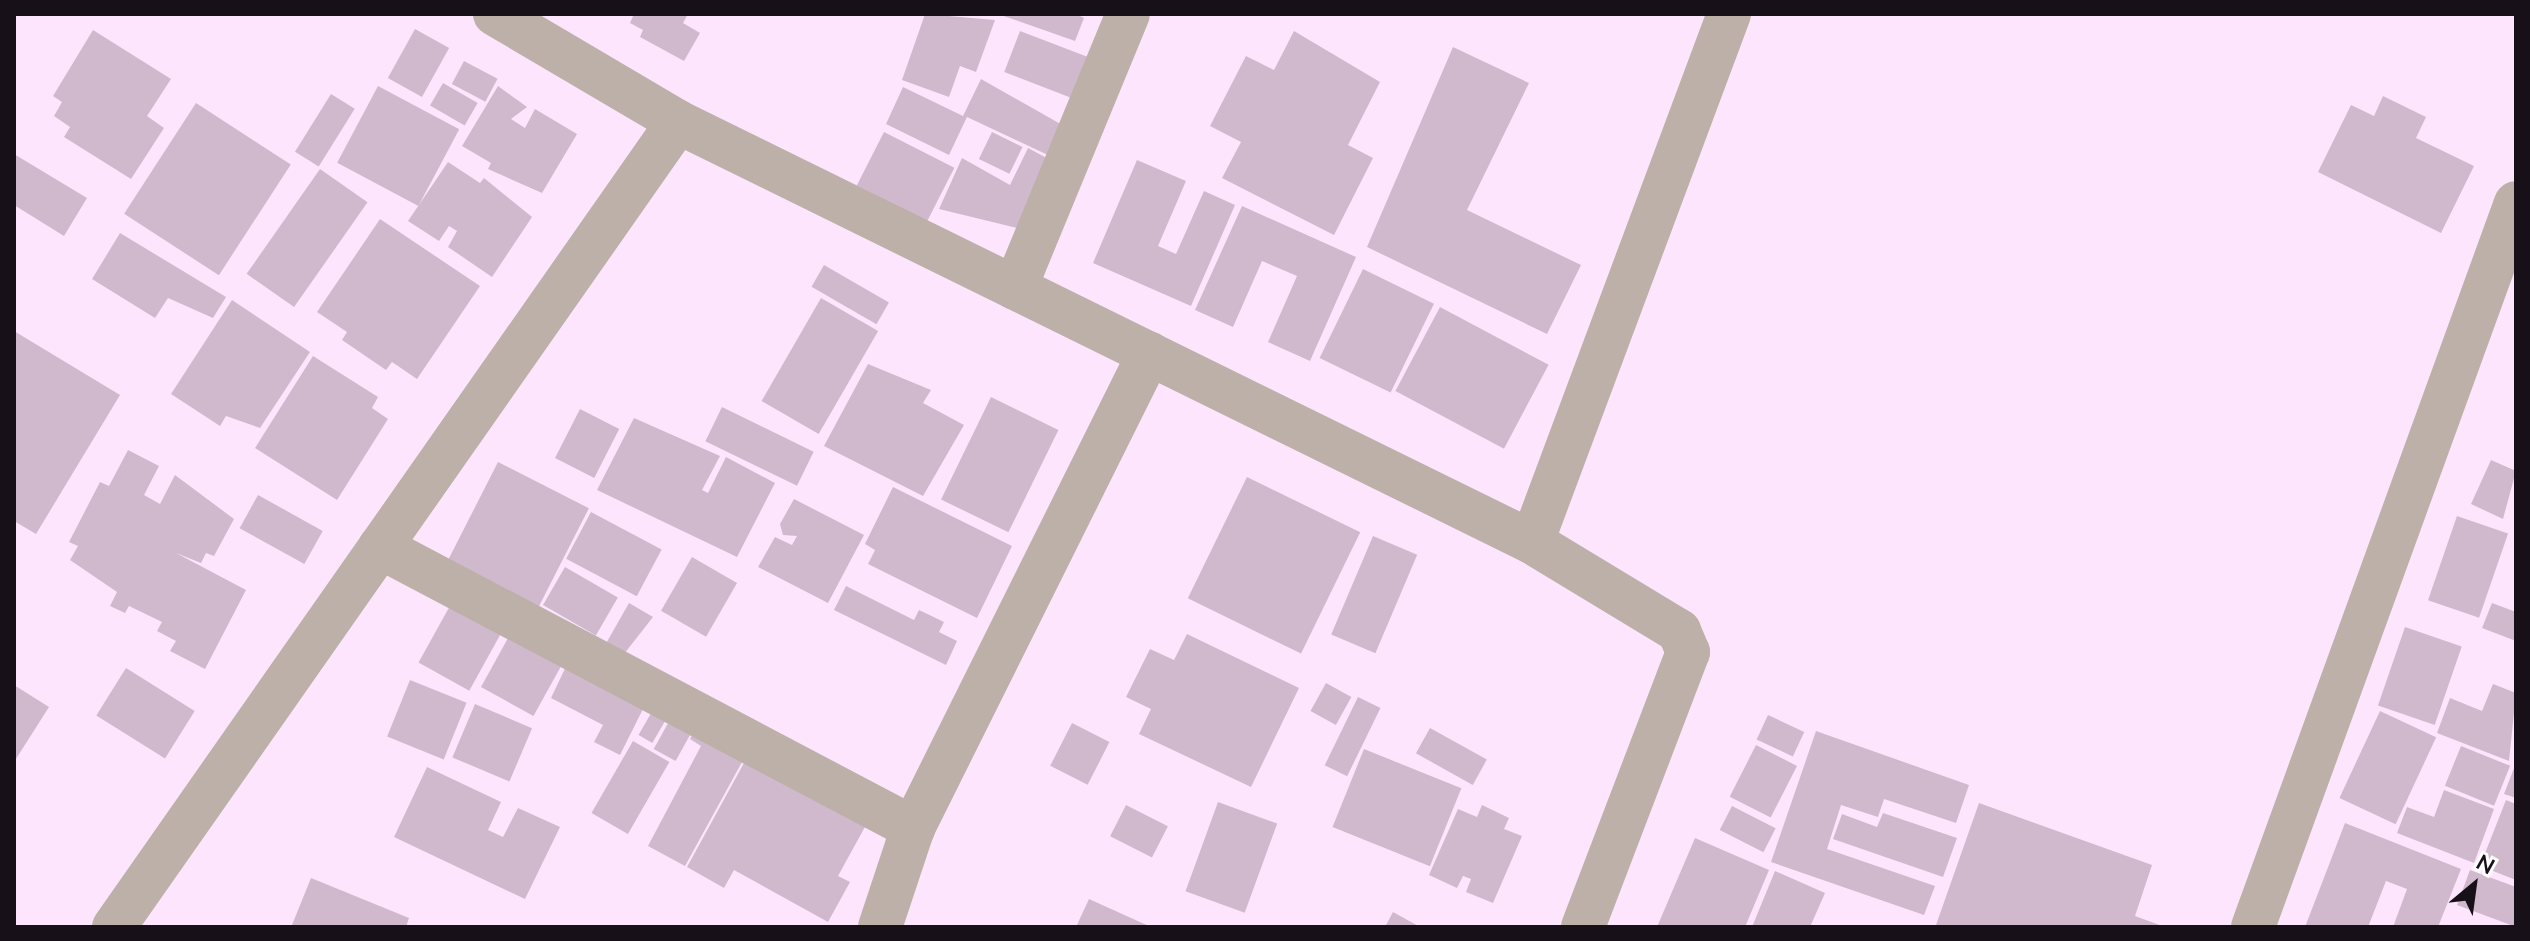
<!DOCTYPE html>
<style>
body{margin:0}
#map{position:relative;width:2530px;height:941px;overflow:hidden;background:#fde6fd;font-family:Mulish,sans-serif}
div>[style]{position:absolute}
.building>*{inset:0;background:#d1b9cd;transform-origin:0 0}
.minor>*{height:44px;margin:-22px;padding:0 22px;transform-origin:22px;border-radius:22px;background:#bcb0a8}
span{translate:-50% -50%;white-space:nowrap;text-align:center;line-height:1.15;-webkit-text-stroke:7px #fff;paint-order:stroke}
.frame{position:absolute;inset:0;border:16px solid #181018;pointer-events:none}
.north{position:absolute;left:2434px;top:845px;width:80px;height:80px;-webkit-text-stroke:6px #fff;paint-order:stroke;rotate:29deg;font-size:22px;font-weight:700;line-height:32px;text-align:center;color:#181018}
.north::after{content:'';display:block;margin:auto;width:28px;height:36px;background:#181018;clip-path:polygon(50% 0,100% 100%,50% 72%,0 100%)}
</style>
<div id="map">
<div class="building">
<div style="clip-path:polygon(634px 14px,688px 14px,683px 23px,700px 33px,684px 61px,640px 37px,643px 30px,630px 23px)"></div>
<div style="clip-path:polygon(925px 14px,995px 20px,976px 72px,960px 66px,949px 97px,902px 80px)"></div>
<div style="clip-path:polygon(998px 14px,1076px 14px,1084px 18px,1075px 41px)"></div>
<div style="left:415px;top:29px;width:39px;height:56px;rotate:29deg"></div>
<div style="clip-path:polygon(93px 30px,171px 79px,147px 116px,164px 128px,131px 179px,64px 137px,70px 127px,54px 116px,62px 102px,53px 96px)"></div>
<div style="left:1020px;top:31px;width:77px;height:44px;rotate:21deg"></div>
<div style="clip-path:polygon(1294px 31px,1380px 82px,1348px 145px,1373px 158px,1334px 235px,1222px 178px,1241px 142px,1210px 126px,1246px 56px,1274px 70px)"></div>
<div style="clip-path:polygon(1453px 47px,1529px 83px,1467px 210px,1581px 265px,1547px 334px,1367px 247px)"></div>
<div style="left:464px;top:61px;width:38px;height:26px;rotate:28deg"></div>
<div style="clip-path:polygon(981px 79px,1064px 126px,1050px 156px,967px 117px,949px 155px,886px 124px,903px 87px,963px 116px)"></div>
<div style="left:443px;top:83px;width:40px;height:26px;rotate:30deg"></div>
<div style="left:378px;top:86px;width:92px;height:87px;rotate:28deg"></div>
<div style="clip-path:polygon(498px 86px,527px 107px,511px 119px,525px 128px,535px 109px,577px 134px,542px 193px,488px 169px,491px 163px,462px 146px)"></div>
<div style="left:331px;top:94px;width:28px;height:68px;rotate:32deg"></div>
<div style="clip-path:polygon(2383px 96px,2426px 117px,2416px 138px,2474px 166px,2441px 233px,2318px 172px,2351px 105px,2374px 116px)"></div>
<div style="left:196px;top:103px;width:113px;height:132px;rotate:33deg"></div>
<div style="left:884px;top:132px;width:79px;height:60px;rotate:27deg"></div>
<div style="left:992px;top:132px;width:34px;height:30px;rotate:26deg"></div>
<div style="clip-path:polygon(1028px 148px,1058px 164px,1021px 229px,939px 209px,962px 158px,1010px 185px)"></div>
<div style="clip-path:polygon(14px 154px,87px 198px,64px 236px,14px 205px)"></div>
<div style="clip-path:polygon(1137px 160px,1186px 181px,1158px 246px,1176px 254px,1204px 191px,1235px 205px,1191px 306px,1093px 263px)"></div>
<div style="clip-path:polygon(448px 162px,480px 183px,484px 178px,532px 217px,492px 277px,448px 247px,457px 231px,449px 226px,439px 241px,408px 221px)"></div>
<div style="left:320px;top:169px;width:58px;height:128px;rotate:35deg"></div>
<div style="clip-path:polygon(1242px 206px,1356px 257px,1310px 361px,1268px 342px,1297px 276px,1262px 261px,1233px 327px,1195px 310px)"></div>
<div style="clip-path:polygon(380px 219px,480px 286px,417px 379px,392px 362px,386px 370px,342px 340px,347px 332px,317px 312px)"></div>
<div style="clip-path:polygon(120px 233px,226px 297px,213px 318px,168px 298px,155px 318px,92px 279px)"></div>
<div style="left:824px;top:265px;width:75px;height:25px;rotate:30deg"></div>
<div style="left:1363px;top:269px;width:79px;height:99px;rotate:26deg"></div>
<div style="left:821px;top:298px;width:66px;height:119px;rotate:30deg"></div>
<div style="clip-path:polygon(232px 300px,310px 352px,260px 428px,226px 416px,220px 426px,171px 394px)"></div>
<div style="left:1440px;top:307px;width:123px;height:95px;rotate:28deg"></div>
<div style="clip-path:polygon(14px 331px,120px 395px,36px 534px,14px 521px)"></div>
<div style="clip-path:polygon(313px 356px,378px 397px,372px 408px,388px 419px,337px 500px,255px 448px)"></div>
<div style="clip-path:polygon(868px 364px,931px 390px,923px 403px,964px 425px,923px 496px,824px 446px)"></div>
<div style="left:991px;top:397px;width:75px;height:114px;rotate:26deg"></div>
<div style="left:722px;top:407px;width:102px;height:38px;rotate:26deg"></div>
<div style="left:580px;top:409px;width:44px;height:55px;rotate:27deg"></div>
<div style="clip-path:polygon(634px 418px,720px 456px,702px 490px,708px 493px,726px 457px,775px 483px,737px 557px,597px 490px)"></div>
<div style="clip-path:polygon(128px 450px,159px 466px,144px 495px,160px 504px,175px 475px,234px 519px,214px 556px,206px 553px,201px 563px,176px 553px,246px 590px,205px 669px,170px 651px,176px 641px,157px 631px,162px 622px,129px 606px,125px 613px,110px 606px,117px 592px,70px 560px,78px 546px,69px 542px,100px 482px,109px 486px)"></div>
<div style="clip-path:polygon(2491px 460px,2516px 471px,2503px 519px,2471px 504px)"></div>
<div style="left:498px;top:462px;width:102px;height:129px;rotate:27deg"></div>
<div style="left:1247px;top:477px;width:126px;height:135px;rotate:26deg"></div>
<div style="clip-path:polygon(893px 487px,1012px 546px,977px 618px,868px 564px,875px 550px,865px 544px)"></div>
<div style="left:258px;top:495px;width:74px;height:38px;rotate:29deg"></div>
<div style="clip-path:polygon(794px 499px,864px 535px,828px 603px,758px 567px,775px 537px,792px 545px,797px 536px,783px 535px,780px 524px)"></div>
<div style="left:591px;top:512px;width:80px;height:53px;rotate:28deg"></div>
<div style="left:2457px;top:516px;width:54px;height:89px;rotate:19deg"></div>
<div style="left:1373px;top:536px;width:48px;height:107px;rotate:23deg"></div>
<div style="left:692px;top:557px;width:52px;height:62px;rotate:30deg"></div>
<div style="left:565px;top:567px;width:61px;height:44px;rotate:30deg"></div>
<div style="clip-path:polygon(846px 586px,914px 620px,919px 610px,944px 622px,939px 632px,957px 641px,946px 665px,834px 610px)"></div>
<div style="clip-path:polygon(629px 603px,653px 617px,617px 663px,600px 654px)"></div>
<div style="clip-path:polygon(2492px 603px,2516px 612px,2516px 641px,2482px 628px)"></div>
<div style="left:451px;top:604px;width:58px;height:67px;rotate:29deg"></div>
<div style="left:2405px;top:627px;width:60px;height:83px;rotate:19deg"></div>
<div style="left:512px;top:631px;width:60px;height:64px;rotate:29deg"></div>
<div style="clip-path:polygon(1187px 634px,1299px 688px,1251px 787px,1139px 734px,1151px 709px,1126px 697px,1150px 649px,1174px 660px)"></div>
<div style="clip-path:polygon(570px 658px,649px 697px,620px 755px,594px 742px,603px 725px,551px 698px)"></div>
<div style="left:126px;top:668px;width:81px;height:56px;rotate:32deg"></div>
<div style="left:410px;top:680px;width:61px;height:61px;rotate:22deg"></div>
<div style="left:1326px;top:683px;width:29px;height:32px;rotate:29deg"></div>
<div style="clip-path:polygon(2493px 684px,2516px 693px,2509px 761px,2437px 733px,2450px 698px,2482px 711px)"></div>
<div style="clip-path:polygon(14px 685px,49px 707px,14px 762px)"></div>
<div style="left:661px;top:696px;width:16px;height:45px;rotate:30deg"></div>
<div style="left:1358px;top:697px;width:25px;height:76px;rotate:26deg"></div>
<div style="left:475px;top:704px;width:62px;height:58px;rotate:23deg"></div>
<div style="left:677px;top:707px;width:25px;height:48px;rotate:29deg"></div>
<div style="left:2380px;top:711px;width:62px;height:96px;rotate:25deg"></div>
<div style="clip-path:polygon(703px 715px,753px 742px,685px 866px,648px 846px,701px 746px,690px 739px)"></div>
<div style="left:1768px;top:715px;width:40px;height:27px;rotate:25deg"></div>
<div style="left:1072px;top:723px;width:42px;height:48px;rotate:27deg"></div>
<div style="left:1430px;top:728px;width:65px;height:29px;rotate:29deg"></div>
<div style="clip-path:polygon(1816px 731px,1969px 785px,1956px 823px,1884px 799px,1878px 817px,1841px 805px,1827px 849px,1935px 886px,1924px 915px,1771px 862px)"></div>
<div style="left:633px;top:741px;width:42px;height:83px;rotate:30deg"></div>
<div style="clip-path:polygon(756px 741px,866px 825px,838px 876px,850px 882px,828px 922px,734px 870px,724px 888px,687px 867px)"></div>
<div style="left:1756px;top:745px;width:46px;height:58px;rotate:27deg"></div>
<div style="left:2461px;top:746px;width:53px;height:43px;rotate:22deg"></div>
<div style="left:1364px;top:749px;width:105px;height:84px;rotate:22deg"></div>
<div style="clip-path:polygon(2516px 763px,2516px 798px,2504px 794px)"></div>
<div style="clip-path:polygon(427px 767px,501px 802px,488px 830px,503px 837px,518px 808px,560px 827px,525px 899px,394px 837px)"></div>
<div style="clip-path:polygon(2444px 790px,2494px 809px,2474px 863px,2397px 833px,2407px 807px,2434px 817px)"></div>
<div style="clip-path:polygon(2506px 800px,2516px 804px,2516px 880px,2480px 866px)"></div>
<div style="left:1218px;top:802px;width:63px;height:95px;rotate:20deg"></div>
<div style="clip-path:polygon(1979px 803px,2152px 865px,2135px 916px,2165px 927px,1936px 925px)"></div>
<div style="left:1126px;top:805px;width:47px;height:35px;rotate:27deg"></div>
<div style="clip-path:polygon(1482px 805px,1509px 818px,1504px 829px,1522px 836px,1493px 903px,1466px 892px,1471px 879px,1463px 876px,1457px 888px,1429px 875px,1458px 809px,1477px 817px)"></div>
<div style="left:1732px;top:806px;width:49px;height:27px;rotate:27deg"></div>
<div style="clip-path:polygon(1883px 813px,1957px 838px,1943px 877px,1833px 839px,1842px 814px,1877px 827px)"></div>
<div style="clip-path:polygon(2345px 823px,2461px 869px,2438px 927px,2393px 927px,2407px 889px,2386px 881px,2368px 927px,2305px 927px)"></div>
<div style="clip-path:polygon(1695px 838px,1769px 870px,1745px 927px,1657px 927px)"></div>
<div style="clip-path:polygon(2470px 870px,2516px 887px,2516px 927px,2457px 905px)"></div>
<div style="clip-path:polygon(1775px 871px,1825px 893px,1810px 927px,1752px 927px)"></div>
<div style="clip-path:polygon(311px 878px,409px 918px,406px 927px,292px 925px)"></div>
<div style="clip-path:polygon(1089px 899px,1151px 927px,1076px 927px)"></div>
<div style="clip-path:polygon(1393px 912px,1420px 927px,1385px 927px)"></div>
</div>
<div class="minor">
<div style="left:495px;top:14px;width:212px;rotate:30.5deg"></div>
<div style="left:678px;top:122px;width:952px;rotate:26.19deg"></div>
<div style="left:1532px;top:542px;width:172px;rotate:31.2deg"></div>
<div style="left:1679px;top:631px;width:23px;rotate:67deg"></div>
<div style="left:1688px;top:652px;width:294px;rotate:110.9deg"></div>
<div style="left:1015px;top:288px;width:296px;rotate:-67.6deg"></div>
<div style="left:1532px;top:542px;width:564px;rotate:-69.54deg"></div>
<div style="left:380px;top:547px;width:603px;rotate:27.8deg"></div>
<div style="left:114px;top:927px;width:983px;rotate:-54.98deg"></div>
<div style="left:880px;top:927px;width:104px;rotate:-71.6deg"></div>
<div style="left:913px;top:828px;width:530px;rotate:-63.53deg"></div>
<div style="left:2253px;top:927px;width:770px;rotate:-70.04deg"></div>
</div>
<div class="frame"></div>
<div class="north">N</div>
</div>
